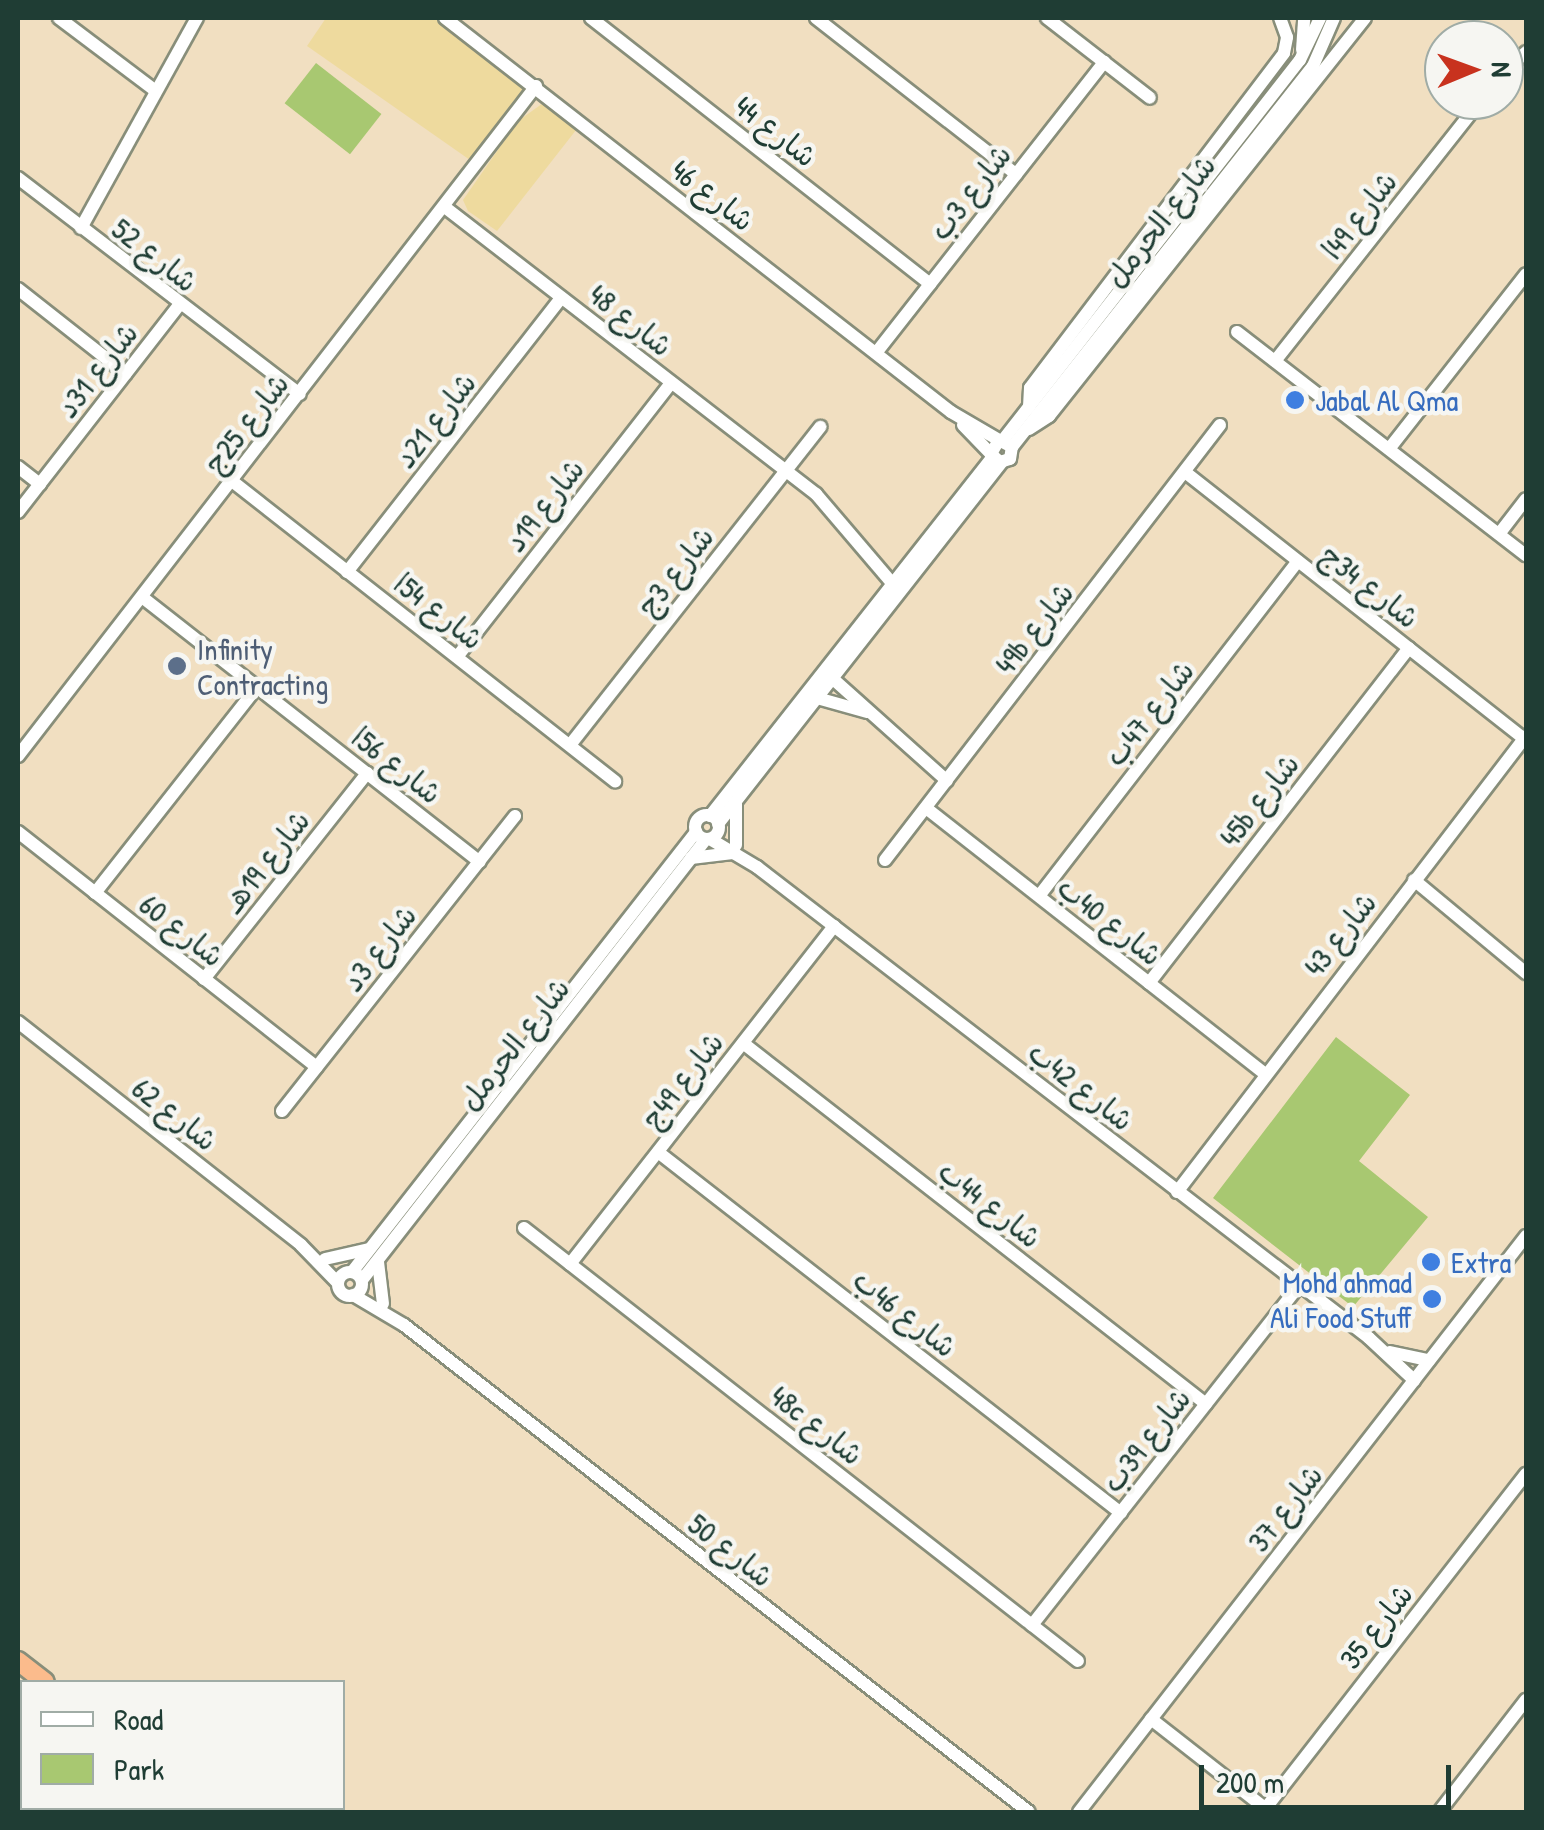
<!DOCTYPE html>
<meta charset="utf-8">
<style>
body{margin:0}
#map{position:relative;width:1544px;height:1830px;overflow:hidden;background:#f1dfc1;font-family:"Patrick Hand","Playpen Sans Arabic",sans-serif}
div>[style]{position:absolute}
.green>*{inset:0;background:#a8c871;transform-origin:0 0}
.sand>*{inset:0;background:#eeda9e}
.roads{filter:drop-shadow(2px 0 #888e7a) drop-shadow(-2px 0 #888e7a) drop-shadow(0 2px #888e7a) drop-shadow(0 -2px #888e7a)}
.minor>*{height:12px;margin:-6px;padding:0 6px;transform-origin:6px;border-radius:6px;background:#fff}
.minor>.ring{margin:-6px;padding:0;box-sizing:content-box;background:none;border:12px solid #fff;border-radius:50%}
.highway>*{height:18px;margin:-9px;padding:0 9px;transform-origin:9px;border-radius:9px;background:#fbbb8c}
.dots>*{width:28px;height:28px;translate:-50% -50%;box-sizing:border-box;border:5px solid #f6f6f2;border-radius:50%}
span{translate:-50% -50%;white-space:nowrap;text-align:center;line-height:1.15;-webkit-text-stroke:9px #f6f6f2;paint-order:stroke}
.street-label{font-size:30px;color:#1f3d34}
.shop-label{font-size:30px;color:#366cbe}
.left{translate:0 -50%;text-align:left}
.right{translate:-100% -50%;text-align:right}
.service-label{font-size:30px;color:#4e5e75}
.frame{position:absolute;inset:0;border:20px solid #1f3d34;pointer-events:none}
.legend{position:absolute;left:20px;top:1680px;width:325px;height:130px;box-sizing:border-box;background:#f6f6f2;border:2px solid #a0aca6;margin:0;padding:12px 18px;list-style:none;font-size:30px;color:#1f3d34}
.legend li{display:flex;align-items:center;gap:20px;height:50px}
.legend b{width:50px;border:2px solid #a0aca6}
.north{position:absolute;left:1424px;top:20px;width:100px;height:100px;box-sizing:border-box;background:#f6f6f2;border:2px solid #a0aca6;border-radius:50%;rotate:89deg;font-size:28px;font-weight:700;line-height:40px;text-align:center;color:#1f3d34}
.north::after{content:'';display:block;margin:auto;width:35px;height:45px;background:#c8321e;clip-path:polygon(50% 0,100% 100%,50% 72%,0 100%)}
.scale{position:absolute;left:1199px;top:1765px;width:252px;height:45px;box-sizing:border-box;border:5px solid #1f3d34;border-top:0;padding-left:12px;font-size:30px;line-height:35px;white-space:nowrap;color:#1f3d34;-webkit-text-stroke:8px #f6f6f2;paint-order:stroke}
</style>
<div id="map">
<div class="green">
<div style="left:316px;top:63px;width:83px;height:51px;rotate:38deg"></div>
<div style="clip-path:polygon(1336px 1037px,1410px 1095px,1359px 1161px,1428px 1217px,1353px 1307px,1213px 1198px)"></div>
</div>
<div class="sand">
<div style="clip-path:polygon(326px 18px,437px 18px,527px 83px,526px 94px,470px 160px,307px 46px)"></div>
<div style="clip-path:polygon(546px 101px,580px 125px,497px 231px,468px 211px,463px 200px,518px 121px)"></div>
</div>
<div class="roads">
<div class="minor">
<div style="left:59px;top:18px;width:121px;rotate:37deg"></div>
<div style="left:445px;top:18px;width:641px;rotate:37.91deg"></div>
<div style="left:951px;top:412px;width:56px;rotate:30.3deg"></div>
<div style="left:591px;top:18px;width:431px;rotate:38.1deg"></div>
<div style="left:816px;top:18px;width:254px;rotate:38deg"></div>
<div style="left:1047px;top:18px;width:130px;rotate:37.8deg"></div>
<div style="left:1302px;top:50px;width:32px;rotate:-86deg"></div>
<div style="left:1504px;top:72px;width:30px;rotate:-42deg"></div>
<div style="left:18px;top:178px;width:355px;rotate:37.5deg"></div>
<div style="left:446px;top:208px;width:468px;rotate:37.7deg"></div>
<div style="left:816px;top:494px;width:117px;rotate:49.5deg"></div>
<div style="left:81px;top:228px;width:240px;rotate:-61.1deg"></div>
<div style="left:18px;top:289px;width:137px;rotate:38.2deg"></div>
<div style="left:1237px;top:332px;width:365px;rotate:37.7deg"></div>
<div style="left:876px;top:353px;width:370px;rotate:-51.9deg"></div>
<div style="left:1275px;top:361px;width:333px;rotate:-51.7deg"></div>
<div style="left:1029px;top:407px;width:19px;rotate:-87deg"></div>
<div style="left:1030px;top:388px;width:420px;rotate:-52.8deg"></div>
<div style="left:1284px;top:53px;width:16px;rotate:-79deg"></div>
<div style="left:1287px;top:37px;width:20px;rotate:-110deg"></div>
<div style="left:963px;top:425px;width:40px;rotate:46deg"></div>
<div style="left:1029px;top:429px;width:24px;rotate:-33deg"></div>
<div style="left:1049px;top:416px;width:508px;rotate:-51.55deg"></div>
<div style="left:1003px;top:440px;width:482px;rotate:-52deg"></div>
<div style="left:1300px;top:60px;width:47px;rotate:-64.5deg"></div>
<div style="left:1012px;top:447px;width:15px;rotate:-152deg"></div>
<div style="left:999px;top:440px;width:16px;rotate:120deg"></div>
<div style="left:991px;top:454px;width:12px;rotate:42deg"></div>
<div style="left:1000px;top:462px;width:10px;rotate:-17deg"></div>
<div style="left:1010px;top:459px;width:12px;rotate:-81deg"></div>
<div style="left:1012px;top:447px;width:486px;rotate:-51.7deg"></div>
<div style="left:1313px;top:66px;width:52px;rotate:-66.4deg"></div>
<div style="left:1389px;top:449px;width:222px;rotate:-51.9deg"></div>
<div style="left:18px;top:467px;width:28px;rotate:38deg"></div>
<div style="left:1185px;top:472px;width:432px;rotate:38.2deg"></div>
<div style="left:232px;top:481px;width:487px;rotate:38.1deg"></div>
<div style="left:18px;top:512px;width:262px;rotate:-52.1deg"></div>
<div style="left:1499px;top:534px;width:44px;rotate:-52.4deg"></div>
<div style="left:347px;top:572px;width:348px;rotate:-52deg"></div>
<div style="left:142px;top:597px;width:429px;rotate:38.1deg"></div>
<div style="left:457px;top:657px;width:348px;rotate:-52deg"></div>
<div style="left:832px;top:678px;width:154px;rotate:41.8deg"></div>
<div style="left:817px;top:698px;width:52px;rotate:15.6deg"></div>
<div style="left:570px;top:745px;width:405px;rotate:-51.8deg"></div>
<div style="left:18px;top:756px;width:847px;rotate:-52.29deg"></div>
<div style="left:926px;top:808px;width:429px;rotate:38.1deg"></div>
<div class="ring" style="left:695px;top:815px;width:12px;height:12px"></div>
<div style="left:710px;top:816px;width:457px;rotate:-51.8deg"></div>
<div style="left:718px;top:824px;width:460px;rotate:-51.9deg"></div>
<div style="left:18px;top:832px;width:380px;rotate:38.2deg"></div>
<div style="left:710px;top:839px;width:55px;rotate:30.8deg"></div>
<div style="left:757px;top:867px;width:772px;rotate:37.58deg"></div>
<div style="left:1369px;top:1338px;width:62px;rotate:43deg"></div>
<div style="left:736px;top:845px;width:41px;rotate:-90deg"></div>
<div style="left:691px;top:858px;width:42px;rotate:-6.8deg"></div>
<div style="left:885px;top:860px;width:549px;rotate:-52.4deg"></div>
<div style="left:1414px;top:880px;width:146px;rotate:39.7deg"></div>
<div style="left:95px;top:893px;width:262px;rotate:-51.8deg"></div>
<div style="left:1039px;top:896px;width:423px;rotate:-52.3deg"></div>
<div style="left:204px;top:979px;width:263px;rotate:-51.6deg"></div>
<div style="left:1149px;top:983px;width:424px;rotate:-52.2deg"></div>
<div style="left:18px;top:1022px;width:360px;rotate:38.2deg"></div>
<div style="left:301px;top:1245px;width:53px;rotate:45.8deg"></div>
<div style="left:743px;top:1043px;width:587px;rotate:37.94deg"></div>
<div style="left:282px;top:1111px;width:376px;rotate:-51.7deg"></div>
<div style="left:658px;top:1152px;width:587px;rotate:37.94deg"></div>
<div style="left:1177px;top:1192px;width:574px;rotate:-52.57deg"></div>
<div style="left:524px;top:1228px;width:703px;rotate:38.01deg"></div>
<div style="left:325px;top:1259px;width:45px;rotate:-12.8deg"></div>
<div style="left:378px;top:1262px;width:42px;rotate:83.2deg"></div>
<div style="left:570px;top:1264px;width:429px;rotate:-52deg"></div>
<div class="ring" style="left:338px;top:1272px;width:12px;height:12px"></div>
<div style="left:352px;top:1272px;width:559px;rotate:-51.98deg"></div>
<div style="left:362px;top:1280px;width:559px;rotate:-52.04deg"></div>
<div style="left:353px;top:1295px;width:59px;rotate:30.5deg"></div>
<div style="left:404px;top:1325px;width:792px;rotate:37.93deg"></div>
<div style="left:1390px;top:1352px;width:40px;rotate:12deg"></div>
<div style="left:1032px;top:1625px;width:432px;rotate:-51.8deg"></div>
<div style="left:1151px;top:1719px;width:151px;rotate:38deg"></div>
<div style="left:1265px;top:1809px;width:425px;rotate:-52.1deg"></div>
<div style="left:1079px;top:1812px;width:729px;rotate:-52.19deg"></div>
<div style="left:1439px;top:1812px;width:142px;rotate:-52.2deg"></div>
</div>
<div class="highway">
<div style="left:18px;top:1661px;width:34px;rotate:38deg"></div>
<div style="left:18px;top:1716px;width:6px;rotate:45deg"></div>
<div style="left:18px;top:1752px;width:6px;rotate:45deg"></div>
<div style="left:89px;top:1808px;width:8px;rotate:30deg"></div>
<div style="left:134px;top:1808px;width:7px;rotate:34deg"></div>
<div style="left:204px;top:1808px;width:8px;rotate:30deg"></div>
</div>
</div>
<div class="dots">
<div style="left:1295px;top:400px;background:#3f7fe0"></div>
<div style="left:177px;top:666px;background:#5c6f8a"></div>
<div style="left:1431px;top:1262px;background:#3f7fe0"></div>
<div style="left:1432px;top:1299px;background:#3f7fe0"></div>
</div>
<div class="street-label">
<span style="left:776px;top:131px;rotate:38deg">شارع 44</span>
<span style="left:970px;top:192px;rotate:-52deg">شارع 3ب</span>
<span style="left:713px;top:195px;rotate:38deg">شارع 46</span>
<span style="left:1359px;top:215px;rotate:-52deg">شارع 49ا</span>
<span style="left:1160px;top:221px;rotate:-52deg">شارع الحرمل</span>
<span style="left:155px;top:255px;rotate:38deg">شارع 52</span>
<span style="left:631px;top:320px;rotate:38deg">شارع 48</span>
<span style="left:97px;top:370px;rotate:-52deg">شارع 31د</span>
<span style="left:435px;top:420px;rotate:-52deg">شارع 21د</span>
<span style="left:246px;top:423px;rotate:-52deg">شارع 25ج</span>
<span style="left:544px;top:505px;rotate:-52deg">شارع 19د</span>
<span style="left:675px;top:571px;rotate:-52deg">شارع 3ج</span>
<span style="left:1370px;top:586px;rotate:38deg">شارع 34ج</span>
<span style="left:439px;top:611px;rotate:38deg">شارع 54ا</span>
<span style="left:1034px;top:628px;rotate:-52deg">49b شارع</span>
<span style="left:1149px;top:713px;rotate:-52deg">شارع 47ب</span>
<span style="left:397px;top:765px;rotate:38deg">شارع 56ا</span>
<span style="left:1259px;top:800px;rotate:-52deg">45b شارع</span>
<span style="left:266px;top:861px;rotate:-52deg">شارع 19هـ</span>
<span style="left:1110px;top:921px;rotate:38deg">شارع 40ب</span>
<span style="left:182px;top:930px;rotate:38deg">شارع 60</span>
<span style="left:1340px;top:934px;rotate:-52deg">شارع 43</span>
<span style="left:379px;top:948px;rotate:-52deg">شارع 3د</span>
<span style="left:514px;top:1044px;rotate:-52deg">شارع الحرمل</span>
<span style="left:682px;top:1080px;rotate:-52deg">شارع 49ج</span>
<span style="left:1081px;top:1086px;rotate:38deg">شارع 42ب</span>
<span style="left:175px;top:1114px;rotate:38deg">شارع 62</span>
<span style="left:990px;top:1204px;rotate:38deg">شارع 44ب</span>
<span style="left:905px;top:1313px;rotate:38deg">شارع 46ب</span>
<span style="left:817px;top:1425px;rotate:38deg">48c شارع</span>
<span style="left:1146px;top:1440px;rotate:-52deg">شارع 39ب</span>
<span style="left:1285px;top:1508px;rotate:-52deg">شارع 37</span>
<span style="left:731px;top:1550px;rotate:38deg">شارع 50</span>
<span style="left:1376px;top:1626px;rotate:-52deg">شارع 35</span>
</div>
<div class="shop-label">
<span class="left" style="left:1315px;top:400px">Jabal Al Qma</span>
<span class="left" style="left:1451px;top:1262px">Extra</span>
<span class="right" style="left:1412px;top:1299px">Mohd ahmad<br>Ali Food Stuff</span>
</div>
<div class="service-label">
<span class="left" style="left:197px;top:666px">Infinity<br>Contracting</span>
</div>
<div class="frame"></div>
<ul class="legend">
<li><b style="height:12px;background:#fff"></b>Road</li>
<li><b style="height:28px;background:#a8c871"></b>Park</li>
</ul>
<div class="north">N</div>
<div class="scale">200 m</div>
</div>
